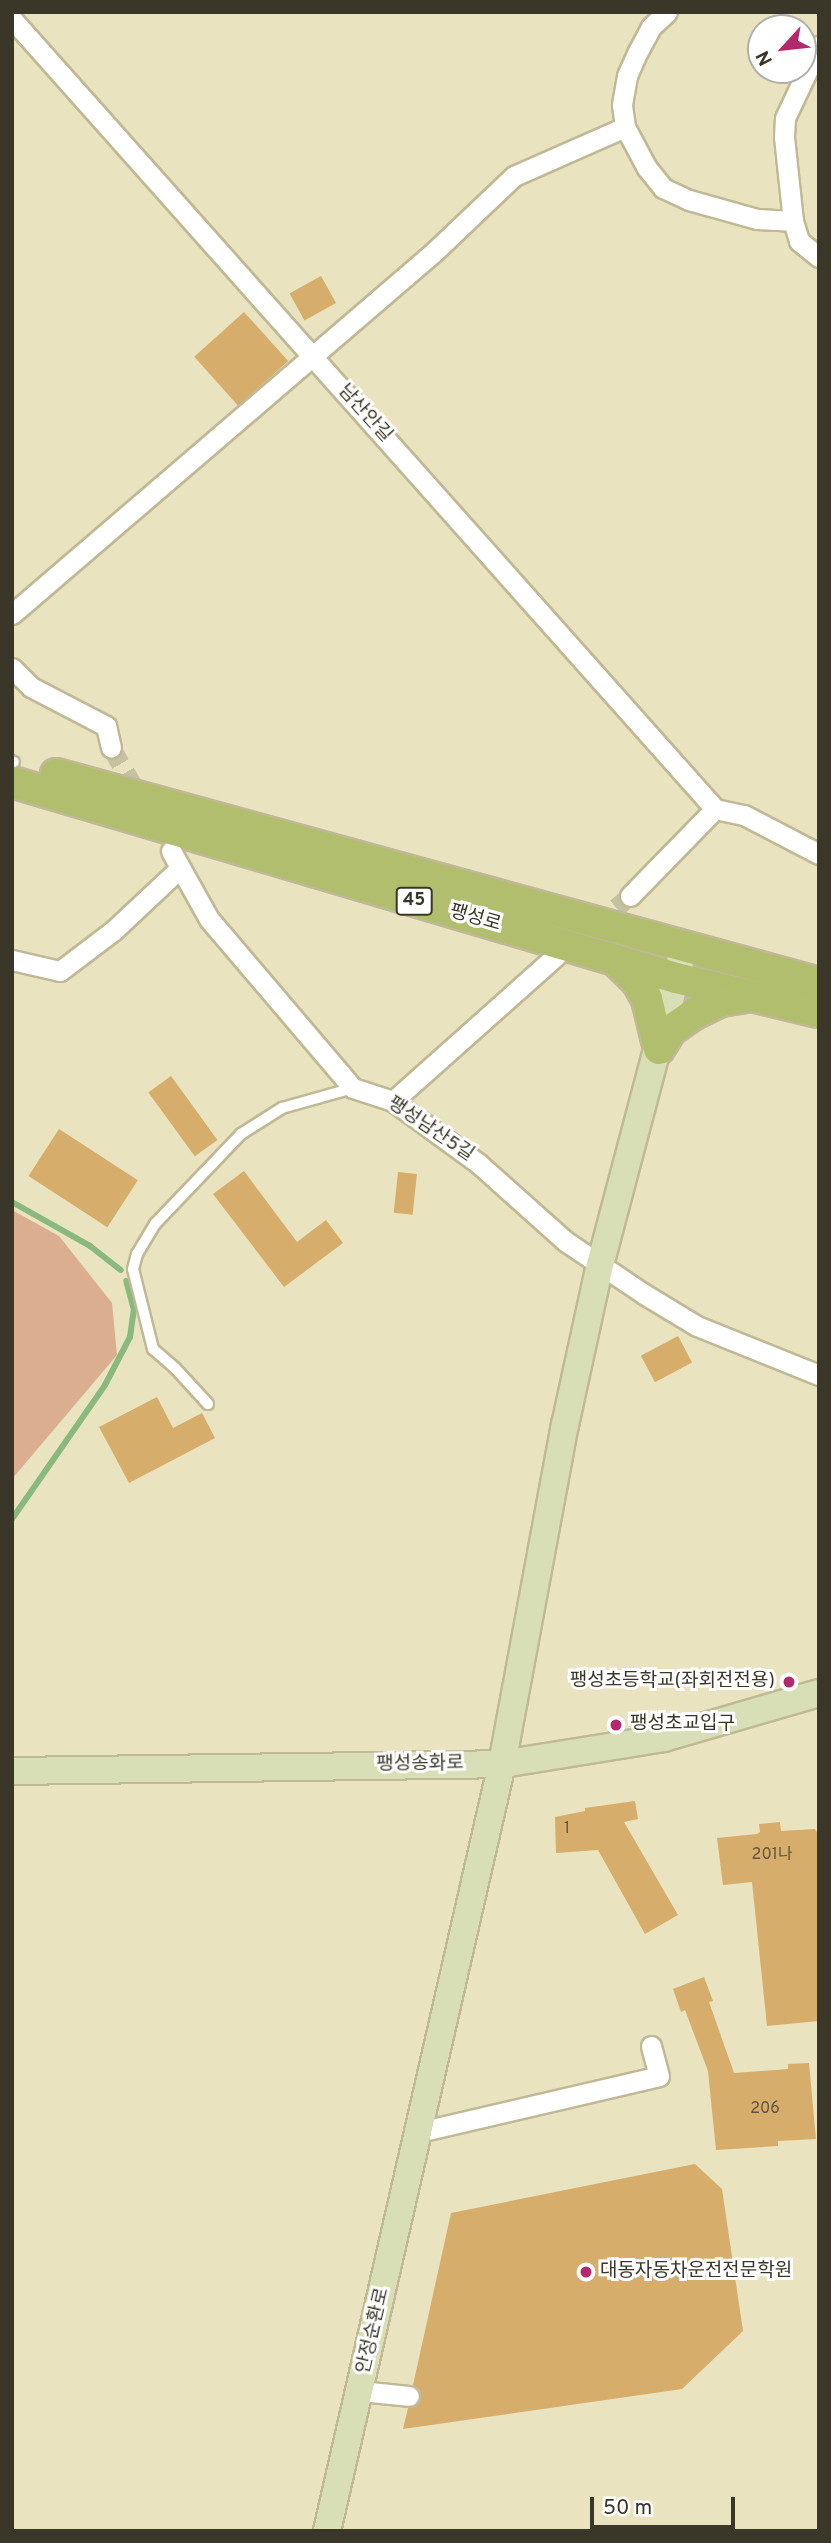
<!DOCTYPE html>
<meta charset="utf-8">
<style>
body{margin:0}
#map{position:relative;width:831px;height:2543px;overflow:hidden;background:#e9e3bf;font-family:Overpass,"Noto Sans KR",sans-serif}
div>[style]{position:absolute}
.green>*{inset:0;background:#daae8e}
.stream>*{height:6px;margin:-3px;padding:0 3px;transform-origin:3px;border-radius:3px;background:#89b97e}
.building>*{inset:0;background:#d6ad6b;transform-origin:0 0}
.street-tunnel>*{height:19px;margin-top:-9.5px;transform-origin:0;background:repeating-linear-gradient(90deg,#c6c1a1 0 19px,transparent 0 29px)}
.roads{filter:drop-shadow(2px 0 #bfb996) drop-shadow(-2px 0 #bfb996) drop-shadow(0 2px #bfb996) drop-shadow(0 -2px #bfb996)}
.lane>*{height:10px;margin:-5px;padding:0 5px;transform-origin:5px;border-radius:5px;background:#fff}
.street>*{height:19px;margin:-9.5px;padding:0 9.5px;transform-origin:9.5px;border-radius:9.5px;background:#fff}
.secondary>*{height:26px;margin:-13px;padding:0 13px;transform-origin:13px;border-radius:13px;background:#d8deb6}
.primary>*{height:30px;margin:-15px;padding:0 15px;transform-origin:15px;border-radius:15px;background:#b1be6d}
.dots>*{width:19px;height:19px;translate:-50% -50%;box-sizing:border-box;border:4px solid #fff;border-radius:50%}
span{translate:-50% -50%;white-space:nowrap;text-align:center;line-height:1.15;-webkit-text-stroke:6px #fff;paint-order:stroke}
.number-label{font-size:16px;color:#61543a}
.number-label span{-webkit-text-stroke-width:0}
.shield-label span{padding:2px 5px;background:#fff;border:2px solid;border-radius:5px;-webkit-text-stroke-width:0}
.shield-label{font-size:18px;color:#3a3729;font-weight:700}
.street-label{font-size:19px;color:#3a3729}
.poi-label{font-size:19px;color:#3a3729}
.right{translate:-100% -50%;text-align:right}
.left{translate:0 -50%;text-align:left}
.frame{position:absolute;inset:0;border:14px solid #3a3729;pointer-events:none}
.north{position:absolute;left:747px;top:14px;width:70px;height:70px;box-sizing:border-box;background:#fff;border:2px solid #b0afa9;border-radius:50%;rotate:243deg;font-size:19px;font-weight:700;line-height:28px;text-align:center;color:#3a3729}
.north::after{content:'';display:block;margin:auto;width:24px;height:32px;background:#b22a6b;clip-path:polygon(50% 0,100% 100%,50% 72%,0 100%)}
.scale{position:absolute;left:590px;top:2497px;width:145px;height:32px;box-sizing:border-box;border:4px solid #3a3729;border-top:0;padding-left:9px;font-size:21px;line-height:24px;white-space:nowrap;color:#3a3729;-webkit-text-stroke:5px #fff;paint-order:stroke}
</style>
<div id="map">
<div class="green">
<div style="clip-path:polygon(12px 1210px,59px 1236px,112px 1303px,117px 1355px,12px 1479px)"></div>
</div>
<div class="stream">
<div style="left:12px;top:1202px;width:90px;rotate:29.4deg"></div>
<div style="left:90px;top:1246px;width:39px;rotate:38deg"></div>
<div style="left:12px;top:1519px;width:163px;rotate:-55.2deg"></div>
<div style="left:105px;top:1385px;width:54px;rotate:-62.5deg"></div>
<div style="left:130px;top:1337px;width:27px;rotate:-82deg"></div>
<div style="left:134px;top:1310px;width:30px;rotate:-105deg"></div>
</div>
<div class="building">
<div style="left:321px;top:276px;width:31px;height:36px;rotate:61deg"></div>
<div style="left:244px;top:312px;width:66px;height:67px;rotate:48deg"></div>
<div style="left:171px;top:1076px;width:79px;height:28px;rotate:54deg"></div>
<div style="left:59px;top:1129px;width:94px;height:56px;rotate:33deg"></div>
<div style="clip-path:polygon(244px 1171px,297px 1242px,326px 1220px,343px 1243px,284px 1287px,213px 1194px)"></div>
<div style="left:398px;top:1172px;width:19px;height:41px;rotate:6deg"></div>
<div style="left:678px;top:1336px;width:30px;height:42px;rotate:62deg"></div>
<div style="clip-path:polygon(157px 1397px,173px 1428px,202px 1413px,215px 1438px,129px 1483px,99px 1427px)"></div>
<div style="clip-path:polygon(635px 1801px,638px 1819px,624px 1822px,678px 1915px,645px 1934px,598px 1850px,556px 1853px,555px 1817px,585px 1811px,585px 1808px)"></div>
<div style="clip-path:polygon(780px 1822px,781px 1831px,815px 1829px,819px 1836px,819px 2021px,767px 2026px,752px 1882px,723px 1885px,717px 1838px,757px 1834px,760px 1832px,759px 1824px)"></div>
<div style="clip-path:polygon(704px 1977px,713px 2001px,709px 2002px,734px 2073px,788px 2069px,788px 2064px,809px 2063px,816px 2139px,778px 2141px,778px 2146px,716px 2150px,708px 2071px,685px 2010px,681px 2012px,673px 1989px)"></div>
<div style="clip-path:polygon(695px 2164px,722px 2189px,743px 2331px,682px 2389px,403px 2429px,408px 2408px,415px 2407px,421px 2398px,420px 2390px,413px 2385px,451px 2213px)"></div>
</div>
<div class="street-tunnel">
<div style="left:111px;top:747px;width:64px;rotate:59.8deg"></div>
<div style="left:594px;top:926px;width:47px;rotate:-39.8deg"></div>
</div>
<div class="roads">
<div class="lane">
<div style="left:12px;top:761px;width:2px;rotate:27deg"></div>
<div style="left:208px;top:1404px;width:49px;rotate:-132.5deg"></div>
<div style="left:175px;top:1368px;width:29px;rotate:-139deg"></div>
<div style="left:153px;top:1349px;width:82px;rotate:-104deg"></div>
<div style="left:133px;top:1269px;width:16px;rotate:-75deg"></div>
<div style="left:137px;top:1254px;width:35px;rotate:-59deg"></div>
<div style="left:155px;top:1224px;width:124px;rotate:-46.3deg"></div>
<div style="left:241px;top:1134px;width:49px;rotate:-32.4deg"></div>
<div style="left:282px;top:1108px;width:74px;rotate:-15.7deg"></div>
</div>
<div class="street">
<div style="left:667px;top:12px;width:22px;rotate:137deg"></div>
<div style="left:651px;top:27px;width:27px;rotate:118deg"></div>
<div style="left:638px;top:51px;width:27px;rotate:114deg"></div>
<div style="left:627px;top:76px;width:29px;rotate:100deg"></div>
<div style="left:622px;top:105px;width:22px;rotate:82deg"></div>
<div style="left:625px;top:127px;width:47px;rotate:61.8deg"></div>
<div style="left:647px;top:168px;width:26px;rotate:51deg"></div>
<div style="left:663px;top:188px;width:29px;rotate:25deg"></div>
<div style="left:689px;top:200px;width:71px;rotate:15.6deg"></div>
<div style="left:757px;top:219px;width:36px;rotate:3deg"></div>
<div style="left:793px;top:221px;width:21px;rotate:73deg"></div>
<div style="left:799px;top:241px;width:26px;rotate:39deg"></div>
<div style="left:12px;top:19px;width:1058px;rotate:48.33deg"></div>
<div style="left:793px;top:221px;width:84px;rotate:-96.1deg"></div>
<div style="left:784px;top:137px;width:19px;rotate:-87deg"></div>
<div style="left:785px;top:118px;width:80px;rotate:-64.7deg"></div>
<div style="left:12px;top:614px;width:557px;rotate:-40.63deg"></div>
<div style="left:435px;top:251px;width:109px;rotate:-43.5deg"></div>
<div style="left:514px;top:176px;width:121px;rotate:-23.8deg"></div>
<div style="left:12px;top:668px;width:27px;rotate:45deg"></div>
<div style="left:31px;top:687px;width:85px;rotate:27.5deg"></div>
<div style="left:106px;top:726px;width:22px;rotate:77deg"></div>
<div style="left:715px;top:809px;width:30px;rotate:12deg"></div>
<div style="left:744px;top:815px;width:85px;rotate:27.5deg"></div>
<div style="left:171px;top:851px;width:78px;rotate:60.8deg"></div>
<div style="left:209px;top:919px;width:222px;rotate:49.6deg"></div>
<div style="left:353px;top:1088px;width:42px;rotate:18deg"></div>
<div style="left:393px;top:1101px;width:107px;rotate:36.2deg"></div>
<div style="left:479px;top:1164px;width:115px;rotate:41.8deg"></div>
<div style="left:565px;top:1241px;width:95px;rotate:33.9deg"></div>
<div style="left:644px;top:1294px;width:62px;rotate:31.1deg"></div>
<div style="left:697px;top:1326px;width:131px;rotate:21.9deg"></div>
<div style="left:630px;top:896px;width:122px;rotate:-45.7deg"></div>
<div style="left:12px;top:960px;width:49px;rotate:12.9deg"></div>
<div style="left:60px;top:971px;width:68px;rotate:-37.2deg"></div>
<div style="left:114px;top:930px;width:89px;rotate:-43.2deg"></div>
<div style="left:393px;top:1101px;width:220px;rotate:-41.7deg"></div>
<div style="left:419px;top:2132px;width:246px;rotate:-13.1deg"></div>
<div style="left:659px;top:2076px;width:31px;rotate:-105deg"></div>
<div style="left:360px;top:2391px;width:49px;rotate:5.8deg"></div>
</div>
<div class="secondary">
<div style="left:12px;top:1771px;width:490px;rotate:-0.8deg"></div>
<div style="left:502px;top:1764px;width:164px;rotate:-9.1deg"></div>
<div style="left:664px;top:1738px;width:161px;rotate:-16.2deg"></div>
<div style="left:327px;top:2531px;width:787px;rotate:-77.15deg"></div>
<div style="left:502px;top:1764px;width:345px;rotate:-79.5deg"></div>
<div style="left:565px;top:1425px;width:164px;rotate:-77.7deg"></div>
<div style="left:600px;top:1265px;width:317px;rotate:-75.2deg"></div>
</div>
<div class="primary">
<div style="left:56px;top:774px;width:791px;rotate:15.32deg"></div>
<div style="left:12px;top:782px;width:692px;rotate:16.45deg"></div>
<div style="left:676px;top:978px;width:147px;rotate:13.4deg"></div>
<div style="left:615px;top:960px;width:30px;rotate:44deg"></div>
<div style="left:637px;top:981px;width:21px;rotate:61deg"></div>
<div style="left:647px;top:999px;width:51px;rotate:76.5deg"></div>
<div style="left:659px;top:1049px;width:22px;rotate:-58deg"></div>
<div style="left:671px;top:1030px;width:28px;rotate:-35deg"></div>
<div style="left:694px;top:1014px;width:30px;rotate:-26deg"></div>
<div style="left:721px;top:1001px;width:24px;rotate:-9deg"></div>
</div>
</div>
<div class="dots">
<div style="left:789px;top:1682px;background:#b22a6b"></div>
<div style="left:616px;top:1725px;background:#b22a6b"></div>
<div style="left:586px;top:2272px;background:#b22a6b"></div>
</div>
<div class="number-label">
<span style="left:567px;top:1829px">1</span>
<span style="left:772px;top:1855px">201나</span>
<span style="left:765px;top:2109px">206</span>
</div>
<div class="shield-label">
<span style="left:414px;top:901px">45</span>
</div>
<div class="street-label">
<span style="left:364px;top:414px;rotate:48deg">남산안길</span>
<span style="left:475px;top:919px;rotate:16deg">팽성로</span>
<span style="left:430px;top:1130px;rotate:34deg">팽성남산5길</span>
<span style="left:420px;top:1765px;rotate:-1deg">팽성송화로</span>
<span style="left:374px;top:2331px;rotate:-77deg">안정순환로</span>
</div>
<div class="poi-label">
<span class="right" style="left:775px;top:1682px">팽성초등학교(좌회전전용)</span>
<span class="left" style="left:630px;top:1725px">팽성초교입구</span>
<span class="left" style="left:600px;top:2272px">대동자동차운전전문학원</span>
</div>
<div class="frame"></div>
<div class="north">N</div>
<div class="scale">50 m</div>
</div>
